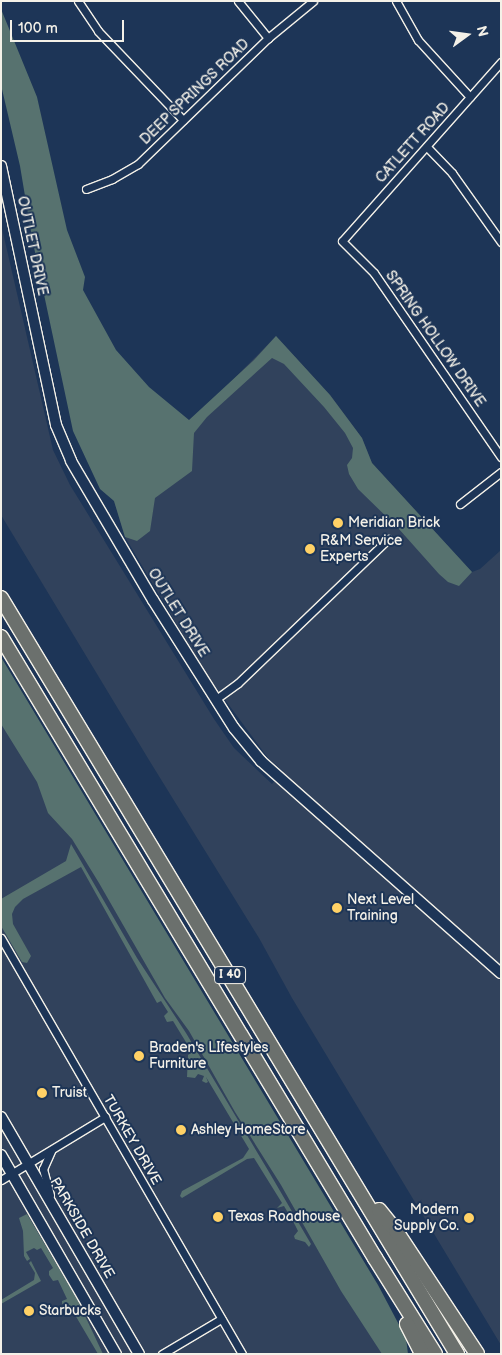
<!DOCTYPE html>
<style>
body{margin:0}
#map{position:relative;width:502px;height:1355px;overflow:hidden;background:#1d3557;font-family:"Balsamiq Sans",sans-serif}
div>[style]{position:absolute}
.built>*{inset:0;background:#31425c}
.green>*{inset:0;background:#57726f}
.roads{filter:drop-shadow(1px 0 #f4f1e8) drop-shadow(-1px 0 #f4f1e8) drop-shadow(0 1px #f4f1e8) drop-shadow(0 -1px #f4f1e8)}
.street>*{height:7px;margin:-3.5px;padding:0 3.5px;transform-origin:3.5px;border-radius:3.5px;background:#1d3557}
.secondary>*{height:10px;margin:-5px;padding:0 5px;transform-origin:5px;border-radius:5px;background:#1d3557}
.highway>*{height:14px;margin:-7px;padding:0 7px;transform-origin:7px;border-radius:7px;background:#6b706d}
.dots>*{width:14px;height:14px;translate:-50% -50%;box-sizing:border-box;border:2px solid #1d3557;border-radius:50%}
span{translate:-50% -50%;white-space:nowrap;text-align:center;line-height:1.15;-webkit-text-stroke:4px #1d3557;paint-order:stroke}
.shield-label span{padding:1px 4px;background:#1d3557;border:1px solid;border-radius:4px;-webkit-text-stroke-width:0}
.shield-label{font-size:12px;color:#f4f1e8;font-weight:700}
.street-label{font-size:14px;color:#f4f1e8}
.poi-label{font-size:14px;color:#f4f1e8}
.left{translate:0 -50%;text-align:left}
.right{translate:-100% -50%;text-align:right}
.frame{position:absolute;inset:0;border:2px solid #f4f1e8;pointer-events:none}
.north{position:absolute;left:442px;top:10px;width:50px;height:50px;-webkit-text-stroke:4px #1d3557;paint-order:stroke;rotate:76deg;font-size:14px;font-weight:700;line-height:20px;text-align:center;color:#f4f1e8}
.north::after{content:'';display:block;margin:auto;width:18px;height:22px;background:#f4f1e8;clip-path:polygon(50% 0,100% 100%,50% 72%,0 100%)}
.scale{position:absolute;left:10px;top:20px;width:114px;height:22px;box-sizing:border-box;border:2px solid #f4f1e8;border-top:0;padding-left:6px;font-size:15px;line-height:18px;white-space:nowrap;color:#f4f1e8;-webkit-text-stroke:4px #1d3557;paint-order:stroke}
</style>
<div id="map">
<div class="built">
<div style="clip-path:polygon(1px 224px,53px 450px,70px 485px,214px 719px,234px 748px,272px 784px,283px 771px,268px 758px,206px 674px,125px 537px,114px 501px,276px 336px,330px 395px,362px 438px,372px 463px,472px 572px,480px 569px,501px 550px,501px 1345px,292px 998px,259px 938px,149px 760px,1px 515px)"></div>
<div style="clip-path:polygon(1px 714px,385px 1354px,1px 1354px)"></div>
</div>
<div class="green">
<div style="clip-path:polygon(1px 9px,37px 97px,67px 230px,85px 277px,83px 290px,116px 350px,149px 387px,189px 420px,254px 360px,276px 336px,330px 395px,362px 438px,372px 463px,472px 572px,459px 586px,448px 582px,439px 574px,398px 528px,358px 489px,349px 474px,347px 465px,352px 458px,353px 448px,345px 433px,324px 407px,284px 364px,272px 358px,207px 417px,194px 433px,192px 471px,155px 498px,150px 531px,137px 541px,125px 537px,114px 501px,100px 489px,73px 431px,32px 238px,20px 166px,1px 85px)"></div>
<div style="clip-path:polygon(1px 657px,378px 1285px,406px 1338px,408px 1354px,382px 1354px,341px 1291px,281px 1185px,235px 1112px,189px 1031px,165px 998px,99px 883px,72px 839px,48px 813px,37px 782px,1px 724px)"></div>
<div style="clip-path:polygon(71px 844px,137px 958px,186px 1033px,269px 1172px,311px 1244px,309px 1247px,305px 1242px,295px 1239px,294px 1236px,298px 1231px,295px 1225px,284px 1206px,277px 1208px,282px 1203px,254px 1158px,247px 1159px,182px 1198px,180px 1196px,182px 1191px,243px 1158px,249px 1149px,206px 1077px,208px 1082px,206px 1083px,202px 1081px,204px 1076px,198px 1074px,195px 1078px,187px 1077px,188px 1055px,192px 1052px,173px 1021px,167px 1022px,164px 1016px,168px 1012px,161px 1001px,157px 1003px,81px 867px,23px 899px,15px 907px,12px 914px,13px 924px,31px 956px,27px 963px,22px 962px,1px 926px,1px 899px,66px 861px)"></div>
<div style="clip-path:polygon(27px 1214px,78px 1301px,103px 1354px,98px 1354px,68px 1303px,62px 1304px,62px 1301px,67px 1299px,58px 1280px,53px 1281px,49px 1275px,49px 1271px,53px 1268px,41px 1248px,37px 1250px,34px 1248px,26px 1252px,30px 1259px,27px 1261px,24px 1256px,23px 1231px,19px 1218px)"></div>
<div style="clip-path:polygon(31px 1261px,41px 1281px,1px 1304px,1px 1300px,34px 1280px,35px 1273px,29px 1263px)"></div>
</div>
<div class="roads">
<div class="street">
<div style="left:78px;top:1px;width:36px;rotate:56deg"></div>
<div style="left:98px;top:31px;width:123px;rotate:46.3deg"></div>
<div style="left:238px;top:1px;width:48px;rotate:51deg"></div>
<div style="left:396px;top:1px;width:45px;rotate:60.6deg"></div>
<div style="left:418px;top:40px;width:77px;rotate:47.6deg"></div>
<div style="left:501px;top:62px;width:239px;rotate:131.6deg"></div>
<div style="left:342px;top:241px;width:45px;rotate:45deg"></div>
<div style="left:374px;top:273px;width:224px;rotate:55.4deg"></div>
<div style="left:427px;top:147px;width:36px;rotate:46deg"></div>
<div style="left:452px;top:173px;width:85px;rotate:54.6deg"></div>
<div style="left:86px;top:189px;width:28px;rotate:-21deg"></div>
<div style="left:112px;top:179px;width:30px;rotate:-30deg"></div>
<div style="left:138px;top:164px;width:181px;rotate:-44.1deg"></div>
<div style="left:268px;top:38px;width:58px;rotate:-39.4deg"></div>
<div style="left:460px;top:504px;width:52px;rotate:-38deg"></div>
<div style="left:216px;top:699px;width:27px;rotate:-36deg"></div>
<div style="left:238px;top:683px;width:208px;rotate:-43.8deg"></div>
<div style="left:1px;top:938px;width:481px;rotate:59.9deg"></div>
<div style="left:1px;top:1180px;width:122px;rotate:-31.2deg"></div>
<div style="left:50px;top:1195px;width:27px;rotate:-105deg"></div>
<div style="left:43px;top:1169px;width:20px;rotate:-66deg"></div>
<div style="left:162px;top:1354px;width:69px;rotate:-30.7deg"></div>
</div>
<div class="secondary">
<div style="left:1px;top:166px;width:265px;rotate:78deg"></div>
<div style="left:56px;top:425px;width:39px;rotate:67deg"></div>
<div style="left:71px;top:461px;width:161px;rotate:59.5deg"></div>
<div style="left:153px;top:600px;width:151px;rotate:57.7deg"></div>
<div style="left:234px;top:728px;width:43px;rotate:50.7deg"></div>
<div style="left:261px;top:761px;width:320px;rotate:41.5deg"></div>
<div style="left:1px;top:1117px;width:274px;rotate:59.8deg"></div>
<div style="left:1px;top:1155px;width:230px;rotate:60deg"></div>
</div>
<div class="highway">
<div style="left:1px;top:598px;width:883px;rotate:58.9deg"></div>
<div style="left:1px;top:637px;width:725px;rotate:58.94deg"></div>
<div style="left:375px;top:1258px;width:113px;rotate:58deg"></div>
<div style="left:379px;top:1210px;width:27px;rotate:51deg"></div>
<div style="left:396px;top:1231px;width:147px;rotate:56.6deg"></div>
<div style="left:407px;top:1324px;width:34px;rotate:63deg"></div>
</div>
</div>
<div class="dots">
<div style="left:338px;top:523px;background:#ffd166"></div>
<div style="left:310px;top:549px;background:#ffd166"></div>
<div style="left:337px;top:908px;background:#ffd166"></div>
<div style="left:139px;top:1056px;background:#ffd166"></div>
<div style="left:42px;top:1093px;background:#ffd166"></div>
<div style="left:181px;top:1130px;background:#ffd166"></div>
<div style="left:218px;top:1217px;background:#ffd166"></div>
<div style="left:469px;top:1218px;background:#ffd166"></div>
<div style="left:29px;top:1311px;background:#ffd166"></div>
</div>
<div class="shield-label">
<span style="left:230px;top:975px">I 40</span>
</div>
<div class="street-label">
<span style="left:195px;top:92px;rotate:-44deg">DEEP SPRINGS ROAD</span>
<span style="left:413px;top:143px;rotate:-48deg">CATLETT ROAD</span>
<span style="left:32px;top:246px;rotate:78deg">OUTLET DRIVE</span>
<span style="left:435px;top:339px;rotate:55deg">SPRING HOLLOW DRIVE</span>
<span style="left:178px;top:613px;rotate:58deg">OUTLET DRIVE</span>
<span style="left:132px;top:1140px;rotate:60deg">TURKEY DRIVE</span>
<span style="left:82px;top:1228px;rotate:60deg">PARKSIDE DRIVE</span>
</div>
<div class="poi-label">
<span class="left" style="left:348px;top:523px">Meridian Brick</span>
<span class="left" style="left:320px;top:549px">R&amp;M Service<br>Experts</span>
<span class="left" style="left:347px;top:908px">Next Level<br>Training</span>
<span class="left" style="left:149px;top:1056px">Braden's LIfestyles<br>Furniture</span>
<span class="left" style="left:52px;top:1093px">Truist</span>
<span class="left" style="left:191px;top:1130px">Ashley HomeStore</span>
<span class="right" style="left:459px;top:1218px">Modern<br>Supply Co.</span>
<span class="left" style="left:228px;top:1217px">Texas Roadhouse</span>
<span class="left" style="left:39px;top:1311px">Starbucks</span>
</div>
<div class="frame"></div>
<div class="north">N</div>
<div class="scale">100 m</div>
</div>
